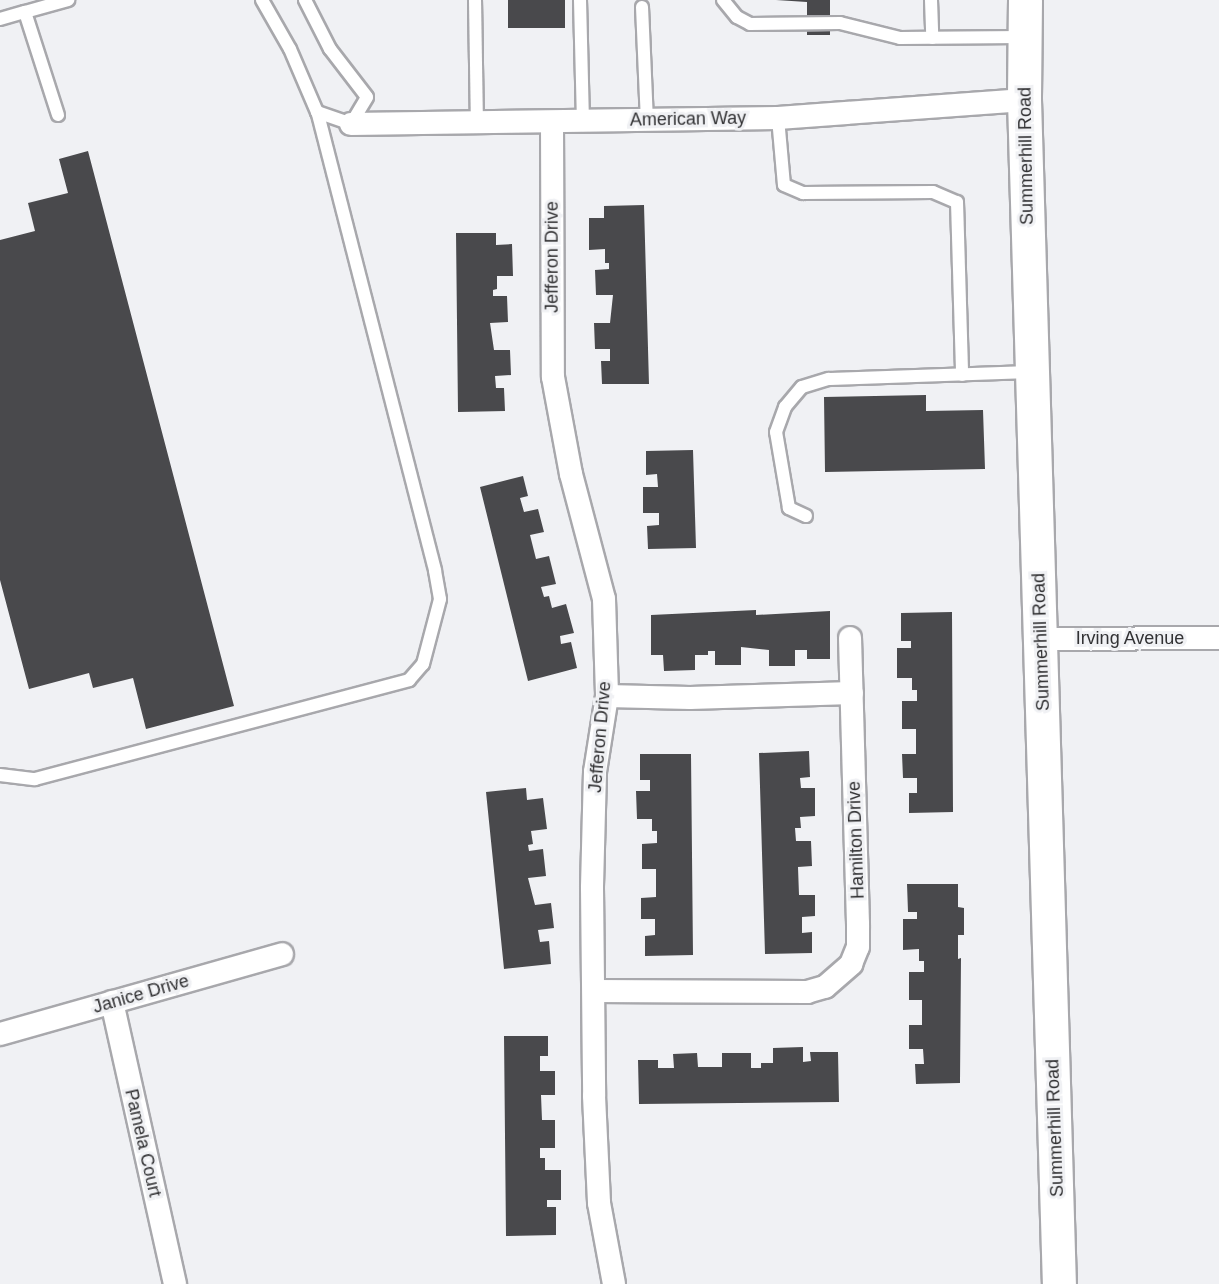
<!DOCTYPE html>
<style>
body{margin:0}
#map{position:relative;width:1219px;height:1284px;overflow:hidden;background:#f0f1f4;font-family:Arial,sans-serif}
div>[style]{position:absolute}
.building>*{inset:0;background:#49494c;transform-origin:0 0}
.roads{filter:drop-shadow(2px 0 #a8a8ac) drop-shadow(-2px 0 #a8a8ac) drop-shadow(0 2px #a8a8ac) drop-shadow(0 -2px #a8a8ac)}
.lane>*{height:12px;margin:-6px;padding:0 6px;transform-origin:6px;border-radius:6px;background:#fff}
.street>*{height:22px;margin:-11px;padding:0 11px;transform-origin:11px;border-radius:11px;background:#fff}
.secondary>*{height:33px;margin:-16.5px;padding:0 16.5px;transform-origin:16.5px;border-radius:16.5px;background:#fff}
span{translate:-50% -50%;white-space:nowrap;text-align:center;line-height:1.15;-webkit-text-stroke:6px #f0f1f4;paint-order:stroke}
.street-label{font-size:18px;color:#323234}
</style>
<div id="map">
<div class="building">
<div style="left:508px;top:0;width:57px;height:28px"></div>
<div style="clip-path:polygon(776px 0,830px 0,830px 35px,807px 35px,807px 2px)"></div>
<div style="clip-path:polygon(88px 151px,234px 706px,146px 729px,133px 678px,93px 688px,89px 673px,29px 689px,0 580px,0 240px,35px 231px,28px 203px,68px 193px,59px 159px)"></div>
<div style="clip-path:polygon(644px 205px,649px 384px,602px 384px,601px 361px,610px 361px,610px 349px,595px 349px,594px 323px,610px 323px,613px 295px,596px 295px,595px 270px,609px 269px,609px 263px,605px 263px,605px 249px,589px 250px,589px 218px,604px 218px,604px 206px)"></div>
<div style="clip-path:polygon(456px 233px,496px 233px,496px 245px,512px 244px,513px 276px,497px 276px,497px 289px,493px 290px,493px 296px,507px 296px,508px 322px,490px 323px,494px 350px,510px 350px,511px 375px,495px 376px,496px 388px,504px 388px,505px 411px,458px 412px)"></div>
<div style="clip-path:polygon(926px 395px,926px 411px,983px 410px,985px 469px,825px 472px,824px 397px)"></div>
<div style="clip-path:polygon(693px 450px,696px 548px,648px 549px,647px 526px,659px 525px,659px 513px,643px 513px,643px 487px,658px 487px,657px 474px,646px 475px,646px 451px)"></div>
<div style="clip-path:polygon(523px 476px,528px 496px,520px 498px,524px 512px,538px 509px,544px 532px,530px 535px,536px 559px,549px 556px,556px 584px,541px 587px,544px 597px,549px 596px,552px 608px,566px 604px,574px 633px,560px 636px,561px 644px,571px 642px,577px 668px,528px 681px,480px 487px)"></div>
<div style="clip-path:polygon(756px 610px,756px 615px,830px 611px,830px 659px,807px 659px,807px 650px,795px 650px,795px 666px,769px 666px,769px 650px,741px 647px,741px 665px,715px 665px,715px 651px,708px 651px,708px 655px,695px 655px,695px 670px,664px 671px,663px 655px,651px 655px,651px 615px)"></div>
<div style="clip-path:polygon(952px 612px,953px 812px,909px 813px,909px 793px,917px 793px,917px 778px,903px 778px,902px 754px,916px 754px,916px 729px,902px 729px,902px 701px,917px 701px,917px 690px,912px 690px,912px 678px,897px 678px,897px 648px,911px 648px,911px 641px,901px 641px,901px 613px)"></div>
<div style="clip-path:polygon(809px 751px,810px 777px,800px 778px,801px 788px,815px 788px,815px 816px,800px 817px,801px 828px,795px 828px,796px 841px,811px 841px,812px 866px,798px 867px,799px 895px,815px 895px,815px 916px,802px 917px,802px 933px,812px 932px,812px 953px,765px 954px,759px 753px)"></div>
<div style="clip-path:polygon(640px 754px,691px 754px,693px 955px,645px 956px,645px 936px,655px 935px,655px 919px,641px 919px,641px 898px,656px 897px,656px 869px,642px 869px,642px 844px,657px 843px,657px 831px,652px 831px,652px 819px,637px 819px,636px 791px,650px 791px,650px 780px,640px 780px)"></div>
<div style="clip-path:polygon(526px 788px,527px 800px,543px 798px,547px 829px,531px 831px,533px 844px,528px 845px,529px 851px,543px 849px,546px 876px,528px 878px,535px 905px,551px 903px,554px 928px,538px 930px,540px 942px,549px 941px,551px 964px,504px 969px,486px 792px)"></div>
<div style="clip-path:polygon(907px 884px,958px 884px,958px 907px,964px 908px,964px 935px,958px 935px,958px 959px,961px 958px,960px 1083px,916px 1084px,915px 1064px,924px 1064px,923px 1049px,909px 1049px,909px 1025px,922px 1025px,922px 1000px,909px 1000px,909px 972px,924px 972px,924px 961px,919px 961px,919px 949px,903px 950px,903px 919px,917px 919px,917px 912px,908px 912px)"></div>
<div style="clip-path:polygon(504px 1036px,548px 1036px,548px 1056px,540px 1056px,540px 1071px,555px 1071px,555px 1095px,541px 1095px,542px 1120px,555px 1120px,555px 1148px,540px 1148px,540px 1158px,545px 1158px,545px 1170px,561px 1170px,561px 1200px,547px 1200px,547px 1207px,556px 1207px,556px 1235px,506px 1236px)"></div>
<div style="clip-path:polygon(803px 1047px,803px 1062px,811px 1061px,810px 1052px,838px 1052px,839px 1102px,639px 1104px,638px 1060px,658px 1060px,658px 1068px,674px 1068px,673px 1054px,697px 1053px,698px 1067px,722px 1067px,722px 1053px,751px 1053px,751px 1068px,761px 1068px,761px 1063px,773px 1063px,773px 1048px)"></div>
</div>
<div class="roads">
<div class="lane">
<div style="left:262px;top:0;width:56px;rotate:60.3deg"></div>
<div style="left:290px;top:49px;width:69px;rotate:66.8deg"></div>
<div style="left:317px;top:112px;width:36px;rotate:19deg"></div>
<div style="left:351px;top:124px;width:31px;rotate:-59deg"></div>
<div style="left:367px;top:97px;width:61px;rotate:-127.6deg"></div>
<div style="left:330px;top:49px;width:55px;rotate:-117deg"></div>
<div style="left:475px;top:0;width:123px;rotate:89.1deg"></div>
<div style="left:580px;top:0;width:121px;rotate:88.6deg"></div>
<div style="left:723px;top:0;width:22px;rotate:51deg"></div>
<div style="left:737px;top:17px;width:15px;rotate:28deg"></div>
<div style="left:750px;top:24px;width:90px;rotate:-0.6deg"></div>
<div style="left:840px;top:23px;width:62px;rotate:14deg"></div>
<div style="left:900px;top:38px;width:122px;rotate:-0.5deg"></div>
<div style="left:931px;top:0;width:38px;rotate:88deg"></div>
<div style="left:642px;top:7px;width:113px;rotate:87.5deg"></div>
<div style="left:0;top:19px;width:26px;rotate:-16deg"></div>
<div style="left:58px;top:115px;width:108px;rotate:-107.8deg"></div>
<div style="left:25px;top:12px;width:45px;rotate:-15.6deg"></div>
<div style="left:778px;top:118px;width:67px;rotate:84.9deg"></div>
<div style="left:784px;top:185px;width:21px;rotate:23deg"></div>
<div style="left:803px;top:193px;width:130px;rotate:-0.4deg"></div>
<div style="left:933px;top:192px;width:26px;rotate:23deg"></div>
<div style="left:957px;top:202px;width:173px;rotate:88.3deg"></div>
<div style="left:806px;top:516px;width:19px;rotate:-155deg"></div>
<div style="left:789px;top:508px;width:77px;rotate:-99.7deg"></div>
<div style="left:776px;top:432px;width:27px;rotate:-70deg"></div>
<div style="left:785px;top:407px;width:26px;rotate:-50deg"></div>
<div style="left:802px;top:387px;width:28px;rotate:-17deg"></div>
<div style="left:829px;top:379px;width:202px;rotate:-2deg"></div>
<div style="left:0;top:775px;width:35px;rotate:7deg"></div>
<div style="left:35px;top:779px;width:387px;rotate:-14.8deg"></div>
<div style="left:409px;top:680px;width:21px;rotate:-49deg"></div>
<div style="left:423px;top:664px;width:67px;rotate:-75.3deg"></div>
<div style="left:440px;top:599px;width:29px;rotate:-100deg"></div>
<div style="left:435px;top:570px;width:473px;rotate:-104.4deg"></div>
</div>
<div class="street">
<div style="left:552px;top:122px;width:255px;rotate:89.8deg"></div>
<div style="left:553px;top:377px;width:99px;rotate:79.5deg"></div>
<div style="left:571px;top:474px;width:129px;rotate:75.2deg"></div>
<div style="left:604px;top:599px;width:97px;rotate:88.2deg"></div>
<div style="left:607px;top:696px;width:77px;rotate:99deg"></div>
<div style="left:595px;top:772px;width:116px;rotate:91.5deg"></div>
<div style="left:592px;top:888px;width:208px;rotate:89.4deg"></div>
<div style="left:594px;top:1096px;width:107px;rotate:87.3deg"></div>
<div style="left:599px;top:1203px;width:82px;rotate:79.5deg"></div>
<div style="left:351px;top:124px;width:427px;rotate:-0.8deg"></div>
<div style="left:778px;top:118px;width:247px;rotate:-4.2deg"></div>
<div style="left:1041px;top:639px;width:178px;rotate:-0.3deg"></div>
<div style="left:607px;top:696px;width:83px;rotate:1.4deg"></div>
<div style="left:690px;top:698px;width:162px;rotate:-1.8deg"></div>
<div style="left:594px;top:991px;width:213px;rotate:0.3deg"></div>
<div style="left:807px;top:992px;width:19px;rotate:-16deg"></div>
<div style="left:825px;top:987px;width:35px;rotate:-41deg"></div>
<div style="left:851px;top:964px;width:18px;rotate:-68deg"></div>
<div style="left:858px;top:947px;width:23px;rotate:-90deg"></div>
<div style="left:858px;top:924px;width:286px;rotate:-91.6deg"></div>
<div style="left:112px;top:1002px;width:289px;rotate:77.4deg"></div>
<div style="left:0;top:1034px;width:293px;rotate:-15.8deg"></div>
</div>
<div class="secondary">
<div style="left:1025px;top:0;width:100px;rotate:90.6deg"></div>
<div style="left:1024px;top:100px;width:1185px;rotate:88.31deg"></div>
</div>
</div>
<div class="street-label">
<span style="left:688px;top:119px;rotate:-1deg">American Way</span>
<span style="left:1026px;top:156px;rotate:-91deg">Summerhill Road</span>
<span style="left:552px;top:257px;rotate:-90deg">Jefferon Drive</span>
<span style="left:1130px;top:638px">Irving Avenue</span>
<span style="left:1041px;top:642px;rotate:-92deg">Summerhill Road</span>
<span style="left:600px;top:737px;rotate:-85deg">Jefferon Drive</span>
<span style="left:856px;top:840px;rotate:-92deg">Hamilton Drive</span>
<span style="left:141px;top:994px;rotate:-16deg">Janice Drive</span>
<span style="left:1055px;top:1128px;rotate:-92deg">Summerhill Road</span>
<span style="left:143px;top:1143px;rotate:77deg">Pamela Court</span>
</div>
</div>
